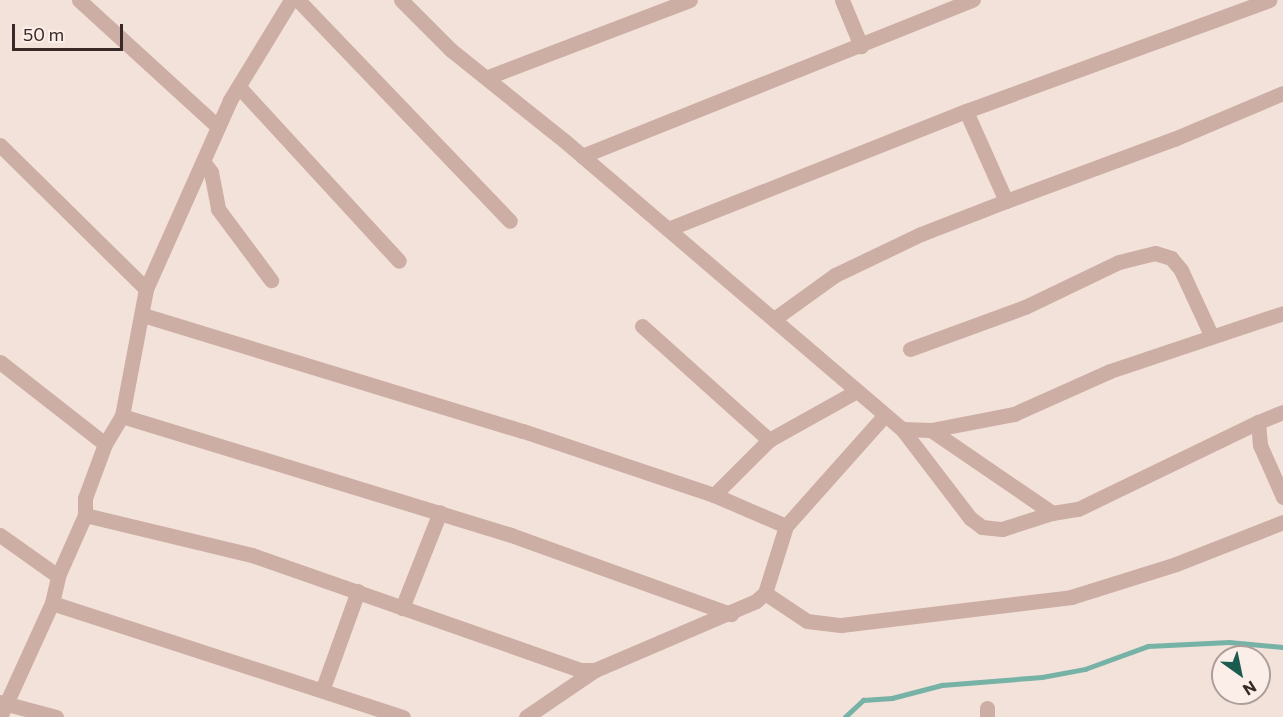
<!DOCTYPE html>
<style>
body{margin:0}
#map{position:relative;width:1283px;height:717px;overflow:hidden;background:#f3e2da;font-family:Commissioner,sans-serif}
div>[style]{position:absolute}
.stream>*{height:4.5px;margin:-2.25px;padding:0 2.25px;transform-origin:2.25px;border-radius:2.25px;background:#77b2a7}
.minor>*{height:15px;margin:-7.5px;padding:0 7.5px;transform-origin:7.5px;border-radius:7.5px;background:#ccaea5}
span{translate:-50% -50%;white-space:nowrap;text-align:center;line-height:1.15;-webkit-text-stroke:6px #fbede7;paint-order:stroke}
.north{position:absolute;left:1211px;top:645px;width:60px;height:60px;box-sizing:border-box;background:#fbede7;border:2px solid #ad9e9a;border-radius:50%;rotate:147deg;font-size:16px;font-weight:700;line-height:24px;text-align:center;color:#382827}
.north::after{content:'';display:block;margin:auto;width:21px;height:27px;background:#1a5c50;clip-path:polygon(50% 0,100% 100%,50% 72%,0 100%)}
.scale{position:absolute;left:12px;top:24px;width:111px;height:27px;box-sizing:border-box;border:3px solid #382827;border-top:0;padding-left:8px;font-size:18px;line-height:21px;white-space:nowrap;color:#382827;-webkit-text-stroke:4px #fbede7;paint-order:stroke}
</style>
<div id="map">
<div class="stream">
<div style="left:845px;top:717px;width:25px;rotate:-43deg"></div>
<div style="left:863px;top:700px;width:29px;rotate:-4deg"></div>
<div style="left:892px;top:698px;width:52px;rotate:-14.6deg"></div>
<div style="left:942px;top:685px;width:100px;rotate:-4.6deg"></div>
<div style="left:1042px;top:677px;width:44px;rotate:-10.5deg"></div>
<div style="left:1085px;top:669px;width:67px;rotate:-20.1deg"></div>
<div style="left:1148px;top:646px;width:81px;rotate:-2.8deg"></div>
<div style="left:1229px;top:642px;width:54px;rotate:5.3deg"></div>
</div>
<div class="minor">
<div style="left:79px;top:0;width:188px;rotate:42.4deg"></div>
<div style="left:298px;top:0;width:306px;rotate:46.2deg"></div>
<div style="left:401px;top:0;width:71px;rotate:45deg"></div>
<div style="left:451px;top:50px;width:149px;rotate:38.7deg"></div>
<div style="left:567px;top:143px;width:440px;rotate:40.5deg"></div>
<div style="left:902px;top:429px;width:29px;rotate:2deg"></div>
<div style="left:931px;top:430px;width:85px;rotate:-10.9deg"></div>
<div style="left:1014px;top:414px;width:105px;rotate:-24.1deg"></div>
<div style="left:1110px;top:371px;width:182px;rotate:-18.5deg"></div>
<div style="left:842px;top:0;width:50px;rotate:67.6deg"></div>
<div style="left:488px;top:77px;width:216px;rotate:-20.9deg"></div>
<div style="left:239px;top:87px;width:236px;rotate:47.4deg"></div>
<div style="left:0;top:145px;width:205px;rotate:44.6deg"></div>
<div style="left:582px;top:156px;width:421px;rotate:-21.8deg"></div>
<div style="left:205px;top:164px;width:10px;rotate:53deg"></div>
<div style="left:211px;top:172px;width:38px;rotate:79deg"></div>
<div style="left:218px;top:209px;width:89px;rotate:53.3deg"></div>
<div style="left:1006px;top:201px;width:179px;rotate:-20.3deg"></div>
<div style="left:1174px;top:139px;width:118px;rotate:-22.9deg"></div>
<div style="left:668px;top:229px;width:321px;rotate:-21.6deg"></div>
<div style="left:966px;top:111px;width:323px;rotate:-20.1deg"></div>
<div style="left:143px;top:315px;width:397px;rotate:17deg"></div>
<div style="left:523px;top:431px;width:201px;rotate:18.5deg"></div>
<div style="left:714px;top:495px;width:78px;rotate:-45deg"></div>
<div style="left:769px;top:440px;width:98px;rotate:-29.2deg"></div>
<div style="left:774px;top:319px;width:75px;rotate:-35.8deg"></div>
<div style="left:835px;top:275px;width:95px;rotate:-25.5deg"></div>
<div style="left:921px;top:234px;width:91px;rotate:-21.2deg"></div>
<div style="left:1006px;top:201px;width:98px;rotate:-114deg"></div>
<div style="left:642px;top:326px;width:171px;rotate:41.9deg"></div>
<div style="left:910px;top:349px;width:122px;rotate:-20.1deg"></div>
<div style="left:1025px;top:307px;width:104px;rotate:-25.6deg"></div>
<div style="left:1119px;top:262px;width:37px;rotate:-14deg"></div>
<div style="left:1155px;top:253px;width:17px;rotate:17deg"></div>
<div style="left:1171px;top:258px;width:16px;rotate:50deg"></div>
<div style="left:1181px;top:270px;width:72px;rotate:65.2deg"></div>
<div style="left:0;top:362px;width:133px;rotate:38deg"></div>
<div style="left:1283px;top:412px;width:27px;rotate:158deg"></div>
<div style="left:1258px;top:422px;width:23px;rotate:85deg"></div>
<div style="left:1260px;top:445px;width:57px;rotate:66.1deg"></div>
<div style="left:122px;top:416px;width:407px;rotate:17deg"></div>
<div style="left:511px;top:535px;width:234px;rotate:19.8deg"></div>
<div style="left:902px;top:429px;width:112px;rotate:52.6deg"></div>
<div style="left:970px;top:518px;width:15px;rotate:37deg"></div>
<div style="left:982px;top:527px;width:20px;rotate:6deg"></div>
<div style="left:1002px;top:529px;width:52px;rotate:-17.7deg"></div>
<div style="left:931px;top:430px;width:147px;rotate:34.4deg"></div>
<div style="left:1052px;top:513px;width:26px;rotate:-9deg"></div>
<div style="left:1078px;top:509px;width:200px;rotate:-25.8deg"></div>
<div style="left:714px;top:495px;width:78px;rotate:23.3deg"></div>
<div style="left:85px;top:515px;width:172px;rotate:13.5deg"></div>
<div style="left:252px;top:555px;width:349px;rotate:19.3deg"></div>
<div style="left:581px;top:670px;width:14px"></div>
<div style="left:595px;top:670px;width:175px;rotate:-23.2deg"></div>
<div style="left:756px;top:601px;width:12px;rotate:-42deg"></div>
<div style="left:765px;top:593px;width:70px;rotate:-72.6deg"></div>
<div style="left:786px;top:526px;width:147px;rotate:-48.3deg"></div>
<div style="left:0;top:535px;width:71px;rotate:35.3deg"></div>
<div style="left:765px;top:593px;width:50px;rotate:33.7deg"></div>
<div style="left:807px;top:621px;width:34px;rotate:7deg"></div>
<div style="left:841px;top:625px;width:232px;rotate:-6.9deg"></div>
<div style="left:1071px;top:597px;width:110px;rotate:-17.4deg"></div>
<div style="left:1176px;top:564px;width:115px;rotate:-21.4deg"></div>
<div style="left:52px;top:603px;width:369px;rotate:18deg"></div>
<div style="left:402px;top:608px;width:103px;rotate:-68.4deg"></div>
<div style="left:323px;top:688px;width:103px;rotate:-70.2deg"></div>
<div style="left:0;top:702px;width:58px;rotate:15deg"></div>
<div style="left:987px;top:708px;width:9px;rotate:90deg"></div>
<div style="left:0;top:717px;width:125px;rotate:-65.5deg"></div>
<div style="left:52px;top:603px;width:28px;rotate:-77deg"></div>
<div style="left:58px;top:576px;width:67px;rotate:-66.1deg"></div>
<div style="left:85px;top:515px;width:17px;rotate:-90deg"></div>
<div style="left:85px;top:498px;width:58px;rotate:-69.7deg"></div>
<div style="left:105px;top:444px;width:33px;rotate:-59deg"></div>
<div style="left:122px;top:416px;width:129px;rotate:-79.3deg"></div>
<div style="left:146px;top:289px;width:207px;rotate:-66deg"></div>
<div style="left:230px;top:100px;width:117px;rotate:-58.6deg"></div>
<div style="left:526px;top:717px;width:83px;rotate:-34.3deg"></div>
</div>
<div class="north">N</div>
<div class="scale">50 m</div>
</div>
